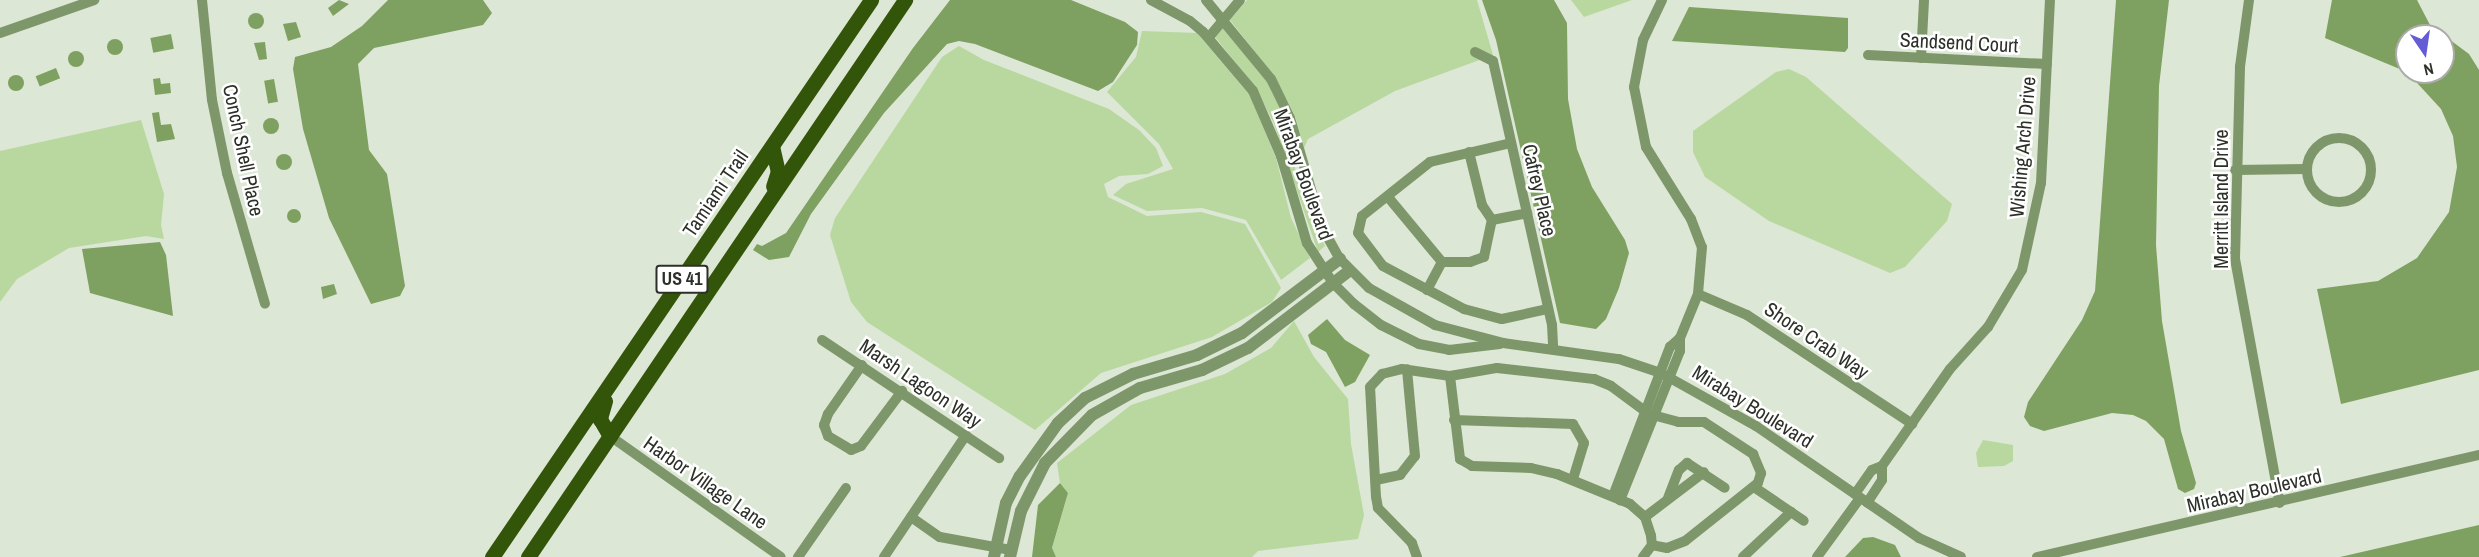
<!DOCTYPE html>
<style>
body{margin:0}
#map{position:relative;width:2479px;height:557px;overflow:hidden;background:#dde7d5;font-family:"Archivo Narrow",sans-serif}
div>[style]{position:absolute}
.green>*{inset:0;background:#b8d89f}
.water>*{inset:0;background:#7ea161;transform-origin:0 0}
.round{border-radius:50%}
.minor>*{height:10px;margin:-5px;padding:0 5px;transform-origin:5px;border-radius:5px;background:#7e976a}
.minor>.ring{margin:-5px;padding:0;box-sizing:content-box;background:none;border:10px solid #7e976a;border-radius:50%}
.tertiary>*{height:12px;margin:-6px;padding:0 6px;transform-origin:6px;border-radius:6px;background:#7e976a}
.primary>*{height:15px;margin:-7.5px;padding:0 7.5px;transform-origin:7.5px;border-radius:7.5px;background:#335509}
span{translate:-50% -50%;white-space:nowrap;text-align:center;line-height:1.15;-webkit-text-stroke:5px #fff;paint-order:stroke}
.shield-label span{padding:2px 4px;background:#fff;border:2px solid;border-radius:4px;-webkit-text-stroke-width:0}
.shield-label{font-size:18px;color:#2c3029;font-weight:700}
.street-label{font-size:20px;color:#2c3029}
.north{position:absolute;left:2395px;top:24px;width:60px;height:60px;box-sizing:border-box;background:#fff;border:2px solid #abaca9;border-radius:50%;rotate:167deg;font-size:16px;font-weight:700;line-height:24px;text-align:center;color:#2c3029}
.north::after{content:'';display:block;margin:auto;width:21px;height:27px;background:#645cd5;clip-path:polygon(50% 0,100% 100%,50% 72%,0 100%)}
</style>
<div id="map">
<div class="green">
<div style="clip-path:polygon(1247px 0,1477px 0,1493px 55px,1395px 91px,1308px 139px,1304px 148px,1295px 116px,1275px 77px,1230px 20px)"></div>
<div style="clip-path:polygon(1571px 0,1632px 0,1584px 17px)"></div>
<div style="clip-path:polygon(1223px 28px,1267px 82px,1286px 120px,1295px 149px,1291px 154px,1306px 206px,1325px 246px,1318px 252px,1274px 124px,1257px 89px,1215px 37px)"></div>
<div style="clip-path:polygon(1142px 31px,1197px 33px,1249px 94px,1276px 158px,1291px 218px,1310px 258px,1281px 280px,1246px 220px,1202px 208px,1147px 211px,1113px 195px,1126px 184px,1173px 169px,1159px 144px,1107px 92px,1136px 57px)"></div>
<div style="clip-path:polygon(959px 46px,984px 60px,1109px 109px,1139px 130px,1156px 148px,1163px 166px,1148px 174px,1119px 176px,1104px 184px,1108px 197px,1147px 216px,1201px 212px,1245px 224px,1281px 288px,1272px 302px,1212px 337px,1101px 373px,1035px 430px,867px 322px,851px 302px,830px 235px,835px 218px,942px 57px)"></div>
<div style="clip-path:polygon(1789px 69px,1806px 77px,1952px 204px,1947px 221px,1905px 267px,1890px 273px,1769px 221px,1705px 177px,1693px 152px,1693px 131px,1776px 72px)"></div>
<div style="clip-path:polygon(141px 120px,164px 194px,161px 225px,164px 239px,146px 236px,69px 248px,17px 279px,0 302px,0 151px)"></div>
<div style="clip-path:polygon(1294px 321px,1314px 357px,1348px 399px,1351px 444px,1364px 515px,1358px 539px,1258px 551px,1252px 557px,1056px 557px,1052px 549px,1068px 493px,1060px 483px,1057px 463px,1131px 405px,1225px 374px,1271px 348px)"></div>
<div style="clip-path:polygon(1983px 440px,2013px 445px,2013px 461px,2004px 466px,1978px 467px,1976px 453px)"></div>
</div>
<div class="water">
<div style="clip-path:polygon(339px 0,349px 4px,333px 16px,328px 8px)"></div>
<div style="clip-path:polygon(388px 0,483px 0,492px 13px,483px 25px,374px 48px,358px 64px,369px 150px,387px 174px,405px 286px,400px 296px,371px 304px,329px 218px,303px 129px,293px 69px,295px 57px,331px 47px,362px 26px)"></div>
<div style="clip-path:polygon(950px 0,1071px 0,1125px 22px,1138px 32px,1137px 45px,1113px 82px,1098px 91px,975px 44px,959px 41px,947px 44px,884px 113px,811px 214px,789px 257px,769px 260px,753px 250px,757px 244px,762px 246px,786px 233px,913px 48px)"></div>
<div style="clip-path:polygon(1482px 0,1554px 0,1567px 23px,1568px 99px,1577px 149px,1592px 187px,1625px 240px,1629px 253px,1619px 288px,1606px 319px,1596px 329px,1560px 323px,1496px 40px)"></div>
<div style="clip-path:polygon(2116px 0,2169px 0,2159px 86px,2156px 245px,2162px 321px,2181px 431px,2196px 483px,2194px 489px,2185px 493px,2178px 489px,2164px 439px,2146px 421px,2133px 415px,2112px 413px,2044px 431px,2030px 426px,2024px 417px,2028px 402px,2082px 320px,2095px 291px)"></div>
<div style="clip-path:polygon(2332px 0,2417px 0,2430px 25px,2469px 54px,2479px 70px,2479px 370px,2341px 404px,2317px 289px,2378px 281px,2417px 258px,2449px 212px,2457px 167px,2453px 136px,2441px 109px,2407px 72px,2443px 72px,2443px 36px,2407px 36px,2407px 72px,2325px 38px)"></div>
<div style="clip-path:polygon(1689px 7px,1848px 18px,1848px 48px,1845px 52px,1672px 41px)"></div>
<div class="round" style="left:248px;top:13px;width:16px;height:16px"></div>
<div style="clip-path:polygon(296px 22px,301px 37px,288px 41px,283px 24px)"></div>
<div style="left:171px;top:34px;width:15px;height:21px;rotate:79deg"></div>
<div class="round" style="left:107px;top:39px;width:16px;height:16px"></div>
<div style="clip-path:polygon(265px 42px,267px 59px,259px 60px,254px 43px)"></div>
<div class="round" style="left:68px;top:51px;width:16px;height:16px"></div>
<div style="left:56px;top:68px;width:11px;height:22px;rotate:68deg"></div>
<div class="round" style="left:8px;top:75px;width:16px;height:16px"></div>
<div style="clip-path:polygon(160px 78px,161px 84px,170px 83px,171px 93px,155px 95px,153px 79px)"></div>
<div style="left:274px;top:79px;width:23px;height:10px;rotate:80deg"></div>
<div style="clip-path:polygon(159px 112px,161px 125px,171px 124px,175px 139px,157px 142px,152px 113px)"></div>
<div class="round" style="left:263px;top:118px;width:16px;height:16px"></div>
<div class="round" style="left:276px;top:154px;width:16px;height:16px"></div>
<div class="round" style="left:287px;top:209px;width:14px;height:14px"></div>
<div style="clip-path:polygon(160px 242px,166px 255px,173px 316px,90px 293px,82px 249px)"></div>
<div style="clip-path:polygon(334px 284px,337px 294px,323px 299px,321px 287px)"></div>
<div style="clip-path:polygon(1327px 319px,1345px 340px,1370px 355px,1355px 382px,1345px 387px,1326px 352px,1311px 344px,1308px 335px)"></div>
<div style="clip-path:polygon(1060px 483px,1068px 493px,1052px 548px,1056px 557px,1032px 557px,1038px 505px)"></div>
<div style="clip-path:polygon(2479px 525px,2479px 557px,2340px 557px)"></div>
<div style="clip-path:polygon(1873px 537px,1895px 545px,1901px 557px,1845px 557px,1863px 538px)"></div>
</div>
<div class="minor">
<div style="left:202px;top:0;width:100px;rotate:84.3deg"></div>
<div style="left:212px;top:100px;width:75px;rotate:78.4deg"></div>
<div style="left:227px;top:173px;width:136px;rotate:73.8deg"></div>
<div style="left:1151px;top:0;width:44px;rotate:28.3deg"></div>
<div style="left:1190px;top:21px;width:17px;rotate:40deg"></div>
<div style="left:1203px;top:32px;width:77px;rotate:49.7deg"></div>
<div style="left:1253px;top:91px;width:71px;rotate:66.7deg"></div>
<div style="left:1281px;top:156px;width:91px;rotate:73.4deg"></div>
<div style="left:1307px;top:243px;width:48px;rotate:57deg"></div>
<div style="left:1333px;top:283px;width:30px;rotate:45deg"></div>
<div style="left:1354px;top:304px;width:34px;rotate:38deg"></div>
<div style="left:1381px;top:325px;width:42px;rotate:26.6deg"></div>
<div style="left:1419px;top:344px;width:31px;rotate:11deg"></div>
<div style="left:1449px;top:350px;width:51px;rotate:-6.7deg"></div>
<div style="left:1206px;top:0;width:102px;rotate:50.6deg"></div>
<div style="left:1271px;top:79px;width:43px;rotate:64deg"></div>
<div style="left:1290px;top:118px;width:114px;rotate:73.6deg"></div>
<div style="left:1322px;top:227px;width:37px;rotate:61deg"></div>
<div style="left:1340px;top:259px;width:41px;rotate:45deg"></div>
<div style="left:1369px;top:288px;width:76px;rotate:29.3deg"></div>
<div style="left:1435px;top:325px;width:70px;rotate:14.8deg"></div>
<div style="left:1503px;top:343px;width:117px;rotate:7.9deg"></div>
<div style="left:1619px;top:359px;width:44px;rotate:18.4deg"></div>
<div style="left:1661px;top:373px;width:109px;rotate:29.2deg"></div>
<div style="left:1756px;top:426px;width:198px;rotate:34.5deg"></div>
<div style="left:1919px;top:538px;width:46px;rotate:24.3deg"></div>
<div style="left:1662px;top:0;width:44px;rotate:115.4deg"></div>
<div style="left:1643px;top:40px;width:48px;rotate:100.8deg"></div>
<div style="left:1634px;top:87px;width:61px;rotate:78.7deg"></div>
<div style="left:1646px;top:147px;width:85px;rotate:58deg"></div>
<div style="left:1691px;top:219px;width:30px;rotate:69deg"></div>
<div style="left:1702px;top:247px;width:47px;rotate:94.9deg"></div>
<div style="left:1698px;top:294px;width:48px;rotate:112.2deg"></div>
<div style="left:2249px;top:0;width:68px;rotate:97.7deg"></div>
<div style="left:2240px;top:67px;width:192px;rotate:91.5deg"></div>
<div style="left:2235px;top:259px;width:248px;rotate:79.6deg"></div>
<div style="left:0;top:33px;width:100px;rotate:-19.3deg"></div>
<div style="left:1209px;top:37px;width:48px;rotate:-50deg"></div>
<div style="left:1475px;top:52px;width:20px;rotate:27deg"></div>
<div style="left:1493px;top:61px;width:271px;rotate:77.4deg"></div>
<div style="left:1552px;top:325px;width:22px;rotate:87deg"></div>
<div style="left:1868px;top:55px;width:179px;rotate:2.9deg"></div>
<div style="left:1921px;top:58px;width:58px;rotate:-87deg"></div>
<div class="ring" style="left:2307px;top:138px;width:54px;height:54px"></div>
<div style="left:1511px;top:143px;width:83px;rotate:166.8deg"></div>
<div style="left:1430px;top:162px;width:87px;rotate:141.5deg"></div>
<div style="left:1362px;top:216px;width:17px;rotate:103deg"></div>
<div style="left:1358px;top:233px;width:41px;rotate:52.9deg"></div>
<div style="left:1383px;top:266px;width:92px;rotate:28deg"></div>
<div style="left:1464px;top:309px;width:39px;rotate:15deg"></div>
<div style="left:1502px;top:319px;width:47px;rotate:-12.3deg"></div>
<div style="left:1469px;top:152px;width:55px;rotate:76.2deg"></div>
<div style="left:1482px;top:205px;width:18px;rotate:56deg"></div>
<div style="left:2235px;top:170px;width:72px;rotate:-0.8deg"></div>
<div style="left:1388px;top:197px;width:85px;rotate:50.3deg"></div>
<div style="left:1427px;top:290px;width:32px;rotate:-62deg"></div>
<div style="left:1442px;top:262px;width:28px"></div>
<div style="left:1470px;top:262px;width:15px;rotate:-20deg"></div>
<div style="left:1484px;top:257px;width:38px;rotate:-78deg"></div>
<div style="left:1492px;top:220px;width:36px;rotate:-11deg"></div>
<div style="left:1698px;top:294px;width:53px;rotate:23.2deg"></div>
<div style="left:1747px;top:315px;width:198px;rotate:33.4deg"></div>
<div style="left:822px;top:340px;width:213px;rotate:33.7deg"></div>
<div style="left:862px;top:365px;width:60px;rotate:124.8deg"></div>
<div style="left:828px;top:414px;width:12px;rotate:110deg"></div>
<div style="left:824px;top:425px;width:12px;rotate:70deg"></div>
<div style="left:828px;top:436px;width:27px;rotate:31deg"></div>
<div style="left:851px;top:450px;width:11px;rotate:-22deg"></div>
<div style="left:861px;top:446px;width:69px;rotate:-53.3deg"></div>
<div style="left:1450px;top:376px;width:84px;rotate:83.1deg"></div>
<div style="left:1460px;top:459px;width:14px;rotate:30deg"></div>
<div style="left:1472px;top:466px;width:59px;rotate:1.9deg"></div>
<div style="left:1531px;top:468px;width:27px;rotate:13deg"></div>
<div style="left:1557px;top:474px;width:79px;rotate:22.3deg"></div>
<div style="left:1630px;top:504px;width:20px;rotate:41deg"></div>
<div style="left:1645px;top:517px;width:20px;rotate:72deg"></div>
<div style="left:1651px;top:536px;width:9px;rotate:84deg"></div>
<div style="left:1652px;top:545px;width:15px;rotate:127deg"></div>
<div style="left:1454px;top:420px;width:119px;rotate:1.9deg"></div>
<div style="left:1573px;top:424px;width:22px;rotate:60deg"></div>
<div style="left:1584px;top:443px;width:38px;rotate:107deg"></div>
<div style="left:610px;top:436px;width:209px;rotate:35.3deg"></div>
<div style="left:1882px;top:466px;width:118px;rotate:-55deg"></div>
<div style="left:1950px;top:369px;width:57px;rotate:-47.9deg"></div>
<div style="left:1988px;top:327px;width:66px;rotate:-59.2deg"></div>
<div style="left:2022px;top:270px;width:89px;rotate:-77.7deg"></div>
<div style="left:2041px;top:183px;width:183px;rotate:-87.2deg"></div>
<div style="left:1376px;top:480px;width:25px;rotate:-12deg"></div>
<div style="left:1400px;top:475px;width:24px;rotate:-52deg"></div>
<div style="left:1415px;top:456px;width:87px;rotate:-95.3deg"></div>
<div style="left:1754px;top:487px;width:60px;rotate:34.2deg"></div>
<div style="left:1855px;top:494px;width:29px;rotate:-55deg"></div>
<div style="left:1872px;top:470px;width:11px;rotate:-22deg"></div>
<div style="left:1882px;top:466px;width:14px;rotate:90deg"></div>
<div style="left:1882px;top:480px;width:27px;rotate:123deg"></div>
<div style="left:1613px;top:496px;width:160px;rotate:-69.1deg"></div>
<div style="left:1670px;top:347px;width:13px;rotate:-42deg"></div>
<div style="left:1680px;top:338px;width:13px;rotate:90deg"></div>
<div style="left:1680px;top:351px;width:161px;rotate:111.9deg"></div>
<div style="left:1668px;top:498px;width:30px;rotate:-69deg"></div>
<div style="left:1679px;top:470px;width:11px;rotate:-41deg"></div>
<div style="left:1687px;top:463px;width:45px;rotate:33.3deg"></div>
<div style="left:911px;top:517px;width:35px;rotate:35deg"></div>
<div style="left:940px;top:537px;width:72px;rotate:10.4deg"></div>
<div style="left:1645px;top:517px;width:74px;rotate:-37.3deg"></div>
<div style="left:798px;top:557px;width:84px;rotate:-55.2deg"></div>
<div style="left:884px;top:557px;width:147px;rotate:-56.1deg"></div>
<div style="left:1417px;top:557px;width:15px;rotate:-110deg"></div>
<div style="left:1412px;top:543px;width:49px;rotate:-134.2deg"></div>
<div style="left:1378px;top:508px;width:11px;rotate:-100deg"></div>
<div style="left:1376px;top:497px;width:110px;rotate:-93.1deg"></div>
<div style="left:1370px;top:387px;width:18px;rotate:-47deg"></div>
<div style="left:1382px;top:374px;width:21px;rotate:-14deg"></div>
<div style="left:1402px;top:369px;width:49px;rotate:8.3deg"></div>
<div style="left:1450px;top:376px;width:48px;rotate:-9.7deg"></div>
<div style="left:1497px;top:368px;width:98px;rotate:6.5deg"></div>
<div style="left:1594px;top:379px;width:18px;rotate:22deg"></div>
<div style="left:1611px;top:386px;width:47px;rotate:36.4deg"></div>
<div style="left:1649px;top:414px;width:30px;rotate:15deg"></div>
<div style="left:1678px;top:422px;width:26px"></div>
<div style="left:1704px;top:422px;width:59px;rotate:33.1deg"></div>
<div style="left:1753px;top:454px;width:21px;rotate:67deg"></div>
<div style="left:1761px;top:473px;width:10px;rotate:107deg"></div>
<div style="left:1758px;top:483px;width:93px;rotate:141.5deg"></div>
<div style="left:1685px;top:541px;width:19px;rotate:159deg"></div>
<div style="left:1667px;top:548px;width:15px;rotate:-169deg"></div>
<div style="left:1743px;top:557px;width:66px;rotate:-43.2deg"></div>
<div style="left:1817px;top:557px;width:73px;rotate:-53.9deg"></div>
<div style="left:2037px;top:557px;width:454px;rotate:-13deg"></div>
</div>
<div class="tertiary">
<div style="left:994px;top:557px;width:55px;rotate:-77.5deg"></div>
<div style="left:1006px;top:503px;width:30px;rotate:-63deg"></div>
<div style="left:1020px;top:476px;width:65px;rotate:-54.4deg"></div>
<div style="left:1058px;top:423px;width:37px;rotate:-43deg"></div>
<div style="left:1085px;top:398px;width:54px;rotate:-26.6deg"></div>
<div style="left:1133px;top:374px;width:67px;rotate:-16.5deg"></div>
<div style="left:1197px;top:355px;width:50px;rotate:-26.1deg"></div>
<div style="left:1242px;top:333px;width:123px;rotate:-37.1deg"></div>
<div style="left:1010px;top:557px;width:47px;rotate:-76.6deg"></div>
<div style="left:1021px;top:511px;width:54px;rotate:-63.4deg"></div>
<div style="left:1045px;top:463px;width:67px;rotate:-45.6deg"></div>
<div style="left:1092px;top:415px;width:55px;rotate:-29.4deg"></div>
<div style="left:1140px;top:388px;width:65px;rotate:-16.2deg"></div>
<div style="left:1202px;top:370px;width:51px;rotate:-25.6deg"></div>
<div style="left:1248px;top:348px;width:127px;rotate:-37.3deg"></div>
</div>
<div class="primary">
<div style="left:772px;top:146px;width:26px;rotate:77deg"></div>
<div style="left:778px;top:171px;width:16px;rotate:108deg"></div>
<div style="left:605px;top:401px;width:19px;rotate:106deg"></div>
<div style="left:600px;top:419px;width:20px;rotate:60deg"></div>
<div style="left:492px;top:557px;width:674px;rotate:-55.77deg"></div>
<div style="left:528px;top:557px;width:673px;rotate:-55.91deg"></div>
</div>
<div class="shield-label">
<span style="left:682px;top:279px">US 41</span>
</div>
<div class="street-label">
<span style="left:1959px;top:42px;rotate:3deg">Sandsend Court</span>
<span style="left:2022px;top:147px;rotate:-85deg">Wishing Arch Drive</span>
<span style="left:244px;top:150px;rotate:78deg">Conch Shell Place</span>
<span style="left:1304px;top:174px;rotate:70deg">Mirabay Boulevard</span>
<span style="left:1540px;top:190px;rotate:77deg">Cafrey Place</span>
<span style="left:715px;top:193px;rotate:-56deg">Tamiami Trail</span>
<span style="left:2220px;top:199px;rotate:-90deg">Merritt Island Drive</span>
<span style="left:1817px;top:340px;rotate:34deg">Shore Crab Way</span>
<span style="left:921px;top:383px;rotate:34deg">Marsh Lagoon Way</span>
<span style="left:1753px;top:406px;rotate:32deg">Mirabay Boulevard</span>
<span style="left:706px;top:482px;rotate:35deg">Harbor Village Lane</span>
<span style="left:2254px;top:490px;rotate:-13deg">Mirabay Boulevard</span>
</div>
<div class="north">N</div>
</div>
